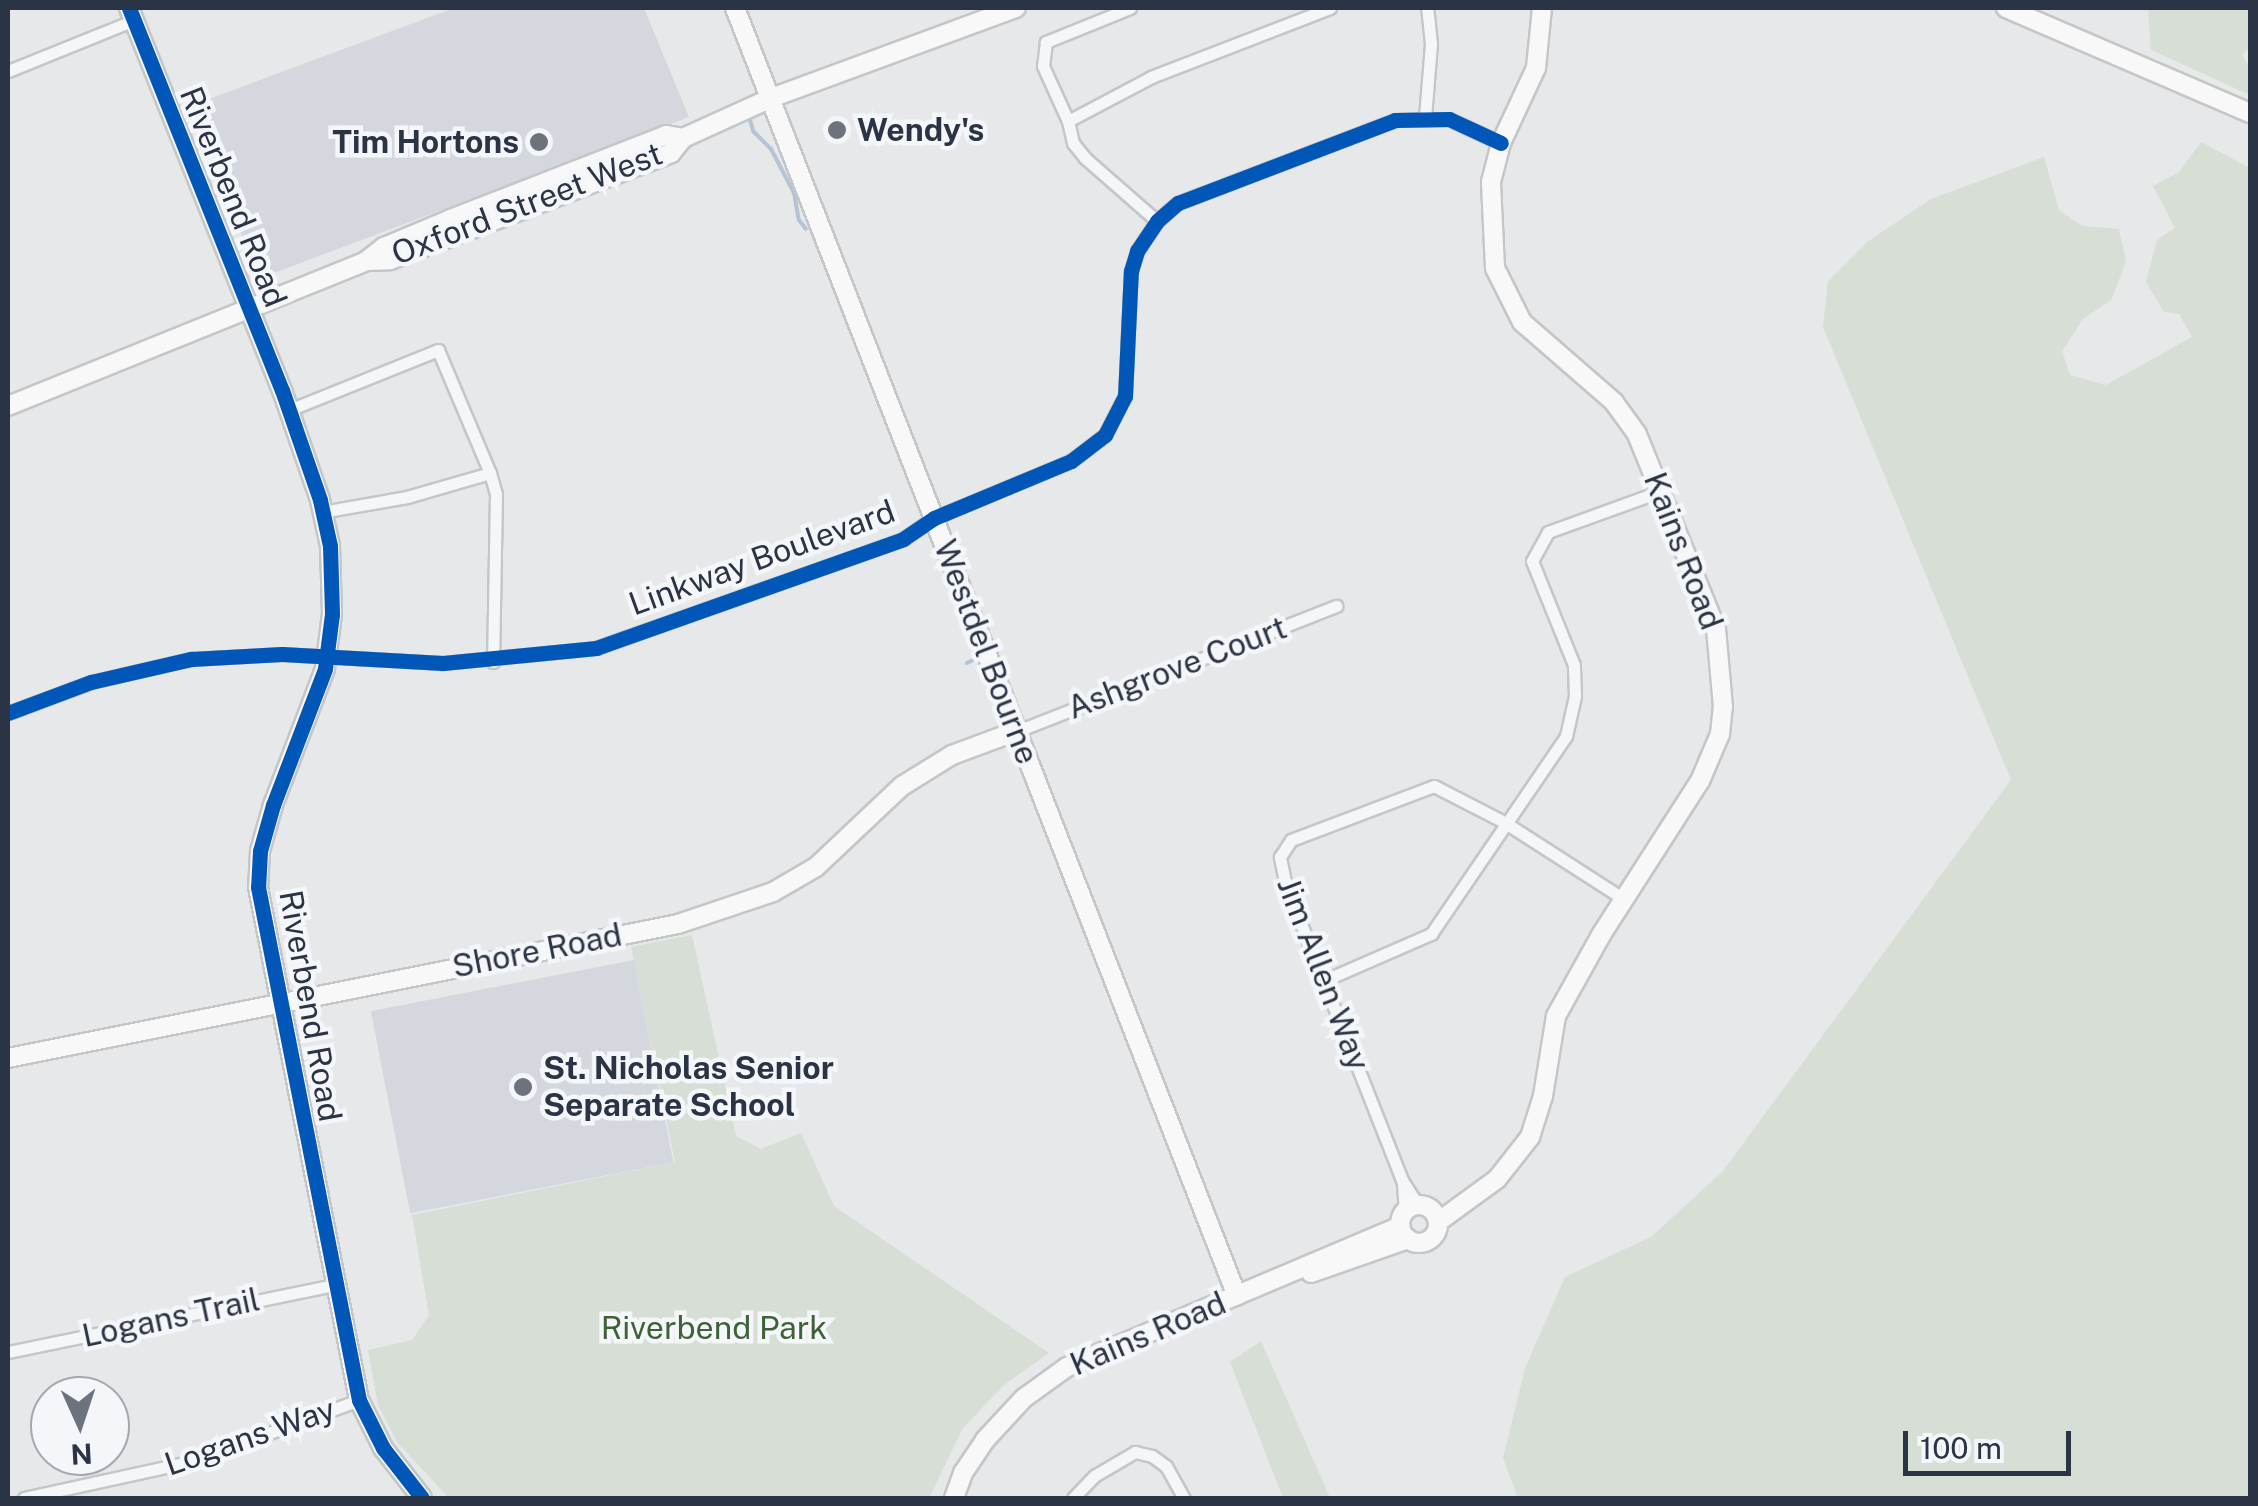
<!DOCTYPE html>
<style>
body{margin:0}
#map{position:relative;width:2258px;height:1506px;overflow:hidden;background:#e6e8ea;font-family:"Public Sans",sans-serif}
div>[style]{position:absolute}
.built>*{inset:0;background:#d4d7dd;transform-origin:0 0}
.green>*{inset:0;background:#d6ded6}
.stream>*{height:4px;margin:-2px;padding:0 2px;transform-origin:2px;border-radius:2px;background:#b4c4d5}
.roads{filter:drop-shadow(2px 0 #c4c6c8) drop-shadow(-2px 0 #c4c6c8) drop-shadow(0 2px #c4c6c8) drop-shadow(0 -2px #c4c6c8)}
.street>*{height:11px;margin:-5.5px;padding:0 5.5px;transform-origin:5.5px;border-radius:5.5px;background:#f5f6f7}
.secondary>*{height:18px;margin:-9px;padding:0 9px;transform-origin:9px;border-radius:9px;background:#f8f8f8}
.secondary>.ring{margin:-9px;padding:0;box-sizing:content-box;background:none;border:18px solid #f8f8f8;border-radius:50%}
.cycleway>*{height:15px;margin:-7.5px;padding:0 7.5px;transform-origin:7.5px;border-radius:7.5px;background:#0057b8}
.dots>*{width:28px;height:28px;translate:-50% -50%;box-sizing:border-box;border:5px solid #f4f6f9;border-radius:50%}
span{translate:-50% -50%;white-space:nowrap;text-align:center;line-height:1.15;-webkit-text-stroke:9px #f4f6f9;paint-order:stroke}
.poi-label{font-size:32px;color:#2b3445;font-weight:700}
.left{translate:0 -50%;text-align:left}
.right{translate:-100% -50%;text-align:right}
.street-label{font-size:32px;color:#2b3445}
.park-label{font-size:32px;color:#3f6138}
.frame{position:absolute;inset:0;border:10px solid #2b3445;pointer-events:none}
.north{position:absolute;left:30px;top:1376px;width:100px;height:100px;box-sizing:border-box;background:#f4f6f9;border:2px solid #a4a8b1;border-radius:50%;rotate:177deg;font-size:28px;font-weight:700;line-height:40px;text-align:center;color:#2b3445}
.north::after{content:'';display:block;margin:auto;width:35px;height:45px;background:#6c737f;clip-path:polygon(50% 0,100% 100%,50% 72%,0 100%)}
.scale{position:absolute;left:1903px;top:1431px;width:168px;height:45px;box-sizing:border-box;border:5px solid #2b3445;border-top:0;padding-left:12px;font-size:30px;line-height:35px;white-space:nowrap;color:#2b3445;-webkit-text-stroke:8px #f4f6f9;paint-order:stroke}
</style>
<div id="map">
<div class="built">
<div style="clip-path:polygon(454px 8px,644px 8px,689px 117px,258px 279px,193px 105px)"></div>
<div style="left:634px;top:960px;width:206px;height:268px;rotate:79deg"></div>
</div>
<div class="green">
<div style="clip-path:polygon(2148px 8px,2250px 8px,2250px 47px,2242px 55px,2250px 69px,2250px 95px,2151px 50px)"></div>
<div style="clip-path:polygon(2201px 142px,2250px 168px,2250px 1498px,1518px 1498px,1503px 1458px,1525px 1368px,1565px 1277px,1651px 1237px,1723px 1171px,2011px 780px,1823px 327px,1828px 281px,1867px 242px,1931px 199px,2044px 157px,2059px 210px,2082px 226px,2119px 229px,2126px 262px,2111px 300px,2083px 319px,2062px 351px,2070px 375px,2106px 385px,2192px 337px,2179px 314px,2164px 312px,2146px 282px,2157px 240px,2175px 228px,2153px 186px,2179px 172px)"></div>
<div style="clip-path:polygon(692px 935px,736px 1136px,761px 1149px,801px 1133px,834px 1206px,1049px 1353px,1004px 1385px,963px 1428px,929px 1498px,449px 1498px,397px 1442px,378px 1405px,368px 1350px,412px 1340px,429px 1315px,412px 1215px,675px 1162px,631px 947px)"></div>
<div style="clip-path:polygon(1261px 1341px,1330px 1498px,1283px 1498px,1230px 1362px)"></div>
</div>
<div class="stream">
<div style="left:748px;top:113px;width:19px;rotate:74deg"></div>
<div style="left:753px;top:131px;width:25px;rotate:45deg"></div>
<div style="left:771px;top:149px;width:50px;rotate:62.4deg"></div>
<div style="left:794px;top:193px;width:27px;rotate:80deg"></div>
<div style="left:799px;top:220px;width:11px;rotate:52deg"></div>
<div style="left:967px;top:663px;width:16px;rotate:-27deg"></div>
</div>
<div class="roads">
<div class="street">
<div style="left:1130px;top:8px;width:91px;rotate:158deg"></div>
<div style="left:1046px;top:42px;width:24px;rotate:97deg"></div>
<div style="left:1043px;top:66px;width:60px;rotate:65.6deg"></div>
<div style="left:1068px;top:121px;width:94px;rotate:-27.9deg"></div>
<div style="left:1151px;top:77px;width:192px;rotate:-21.1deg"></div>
<div style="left:8px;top:71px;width:136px;rotate:-22deg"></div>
<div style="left:1425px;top:117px;width:73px;rotate:-85.3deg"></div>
<div style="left:1431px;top:44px;width:36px;rotate:-96deg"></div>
<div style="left:1068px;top:121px;width:23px;rotate:77deg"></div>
<div style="left:1073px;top:143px;width:19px;rotate:51deg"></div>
<div style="left:1085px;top:158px;width:96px;rotate:41.2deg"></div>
<div style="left:289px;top:410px;width:161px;rotate:-21.9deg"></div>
<div style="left:438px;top:350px;width:134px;rotate:67.1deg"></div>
<div style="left:490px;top:473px;width:86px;rotate:163.9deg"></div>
<div style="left:407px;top:497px;width:86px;rotate:170deg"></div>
<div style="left:490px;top:473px;width:22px;rotate:74deg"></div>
<div style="left:496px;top:494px;width:168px;rotate:91deg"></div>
<div style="left:8px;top:713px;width:89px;rotate:-20.5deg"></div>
<div style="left:91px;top:682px;width:103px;rotate:-13deg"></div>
<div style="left:191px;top:659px;width:91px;rotate:-3.1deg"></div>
<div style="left:282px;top:654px;width:161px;rotate:3.2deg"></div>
<div style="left:443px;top:663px;width:154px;rotate:-5.6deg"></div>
<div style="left:596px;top:648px;width:326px;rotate:-19.5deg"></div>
<div style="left:903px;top:539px;width:37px;rotate:-34deg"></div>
<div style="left:934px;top:518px;width:148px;rotate:-22.6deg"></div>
<div style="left:1071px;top:461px;width:43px;rotate:-37.4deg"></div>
<div style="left:1105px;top:435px;width:44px;rotate:-62.9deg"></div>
<div style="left:1125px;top:396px;width:125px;rotate:-87.3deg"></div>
<div style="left:1131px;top:271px;width:21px;rotate:-73deg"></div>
<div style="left:1137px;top:251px;width:36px;rotate:-56deg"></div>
<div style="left:1157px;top:221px;width:28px;rotate:-41deg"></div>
<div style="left:1178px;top:203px;width:232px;rotate:-20.9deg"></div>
<div style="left:1395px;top:120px;width:54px;rotate:-1.1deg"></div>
<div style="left:1449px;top:119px;width:57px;rotate:24.8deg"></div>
<div style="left:1017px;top:731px;width:343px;rotate:-21.4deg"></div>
<div style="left:1325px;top:980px;width:116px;rotate:-23.5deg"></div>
<div style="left:1431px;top:934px;width:240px;rotate:-55.7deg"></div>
<div style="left:1566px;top:736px;width:41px;rotate:-77.3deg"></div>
<div style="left:1575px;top:696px;width:31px;rotate:-92deg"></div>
<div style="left:1574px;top:665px;width:112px;rotate:-112deg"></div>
<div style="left:1532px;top:561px;width:33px;rotate:-61deg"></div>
<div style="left:1548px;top:532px;width:120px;rotate:-19.9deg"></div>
<div style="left:1403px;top:1184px;width:27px;rotate:86deg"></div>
<div style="left:1418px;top:1205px;width:30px;rotate:-123deg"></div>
<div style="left:1402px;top:1180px;width:316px;rotate:-111.5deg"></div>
<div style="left:1286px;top:886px;width:30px;rotate:-102deg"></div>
<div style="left:1280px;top:857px;width:20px;rotate:-57deg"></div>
<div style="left:1291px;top:840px;width:153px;rotate:-20.7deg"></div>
<div style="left:1434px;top:786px;width:79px;rotate:27.2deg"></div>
<div style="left:1504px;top:822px;width:143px;rotate:32.7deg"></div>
<div style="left:8px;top:1352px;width:334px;rotate:-11.6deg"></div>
<div style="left:24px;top:1498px;width:173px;rotate:-12.3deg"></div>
<div style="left:193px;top:1461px;width:177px;rotate:-20.2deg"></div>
<div style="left:1073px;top:1498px;width:30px;rotate:-46deg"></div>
<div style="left:1094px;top:1476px;width:48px;rotate:-30.3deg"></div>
<div style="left:1135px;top:1452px;width:17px;rotate:13deg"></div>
<div style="left:1152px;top:1456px;width:17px;rotate:36deg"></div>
<div style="left:1166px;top:1466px;width:37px;rotate:61deg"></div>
</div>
<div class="secondary">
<div style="left:129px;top:8px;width:412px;rotate:68.2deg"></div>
<div style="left:282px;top:390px;width:116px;rotate:70.9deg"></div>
<div style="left:320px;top:500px;width:47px;rotate:77.7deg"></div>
<div style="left:330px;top:546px;width:68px;rotate:88.3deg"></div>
<div style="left:332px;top:614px;width:55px;rotate:97.3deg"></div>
<div style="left:325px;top:669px;width:146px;rotate:110.9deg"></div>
<div style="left:273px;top:805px;width:48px;rotate:105.8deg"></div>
<div style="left:260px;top:851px;width:36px;rotate:93deg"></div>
<div style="left:258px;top:887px;width:523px;rotate:78.86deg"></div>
<div style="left:359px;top:1400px;width:54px;rotate:63.4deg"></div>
<div style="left:383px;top:1448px;width:63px;rotate:52deg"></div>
<div style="left:735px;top:8px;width:1382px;rotate:68.71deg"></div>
<div style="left:2006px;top:8px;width:266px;rotate:23.3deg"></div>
<div style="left:367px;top:261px;width:23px;rotate:-2deg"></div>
<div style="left:390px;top:260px;width:301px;rotate:-20.8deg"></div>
<div style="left:671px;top:153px;width:19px;rotate:-51deg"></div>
<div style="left:683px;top:138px;width:97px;rotate:-24.4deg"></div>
<div style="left:771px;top:98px;width:261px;rotate:-20.2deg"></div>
<div style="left:8px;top:406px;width:386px;rotate:-22deg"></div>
<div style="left:366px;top:261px;width:23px;rotate:-38deg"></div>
<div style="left:384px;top:247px;width:73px;rotate:-22.7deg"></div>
<div style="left:451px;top:219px;width:231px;rotate:-21.3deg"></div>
<div style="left:666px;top:135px;width:17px;rotate:10deg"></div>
<div style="left:8px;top:1058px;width:683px;rotate:-11.31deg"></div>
<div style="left:678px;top:924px;width:100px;rotate:-18.6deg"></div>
<div style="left:773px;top:892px;width:50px;rotate:-30.2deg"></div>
<div style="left:816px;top:867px;width:118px;rotate:-43.3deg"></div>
<div style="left:902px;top:786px;width:59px;rotate:-31.8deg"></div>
<div style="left:952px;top:755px;width:69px;rotate:-20.3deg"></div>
<div class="ring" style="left:1400px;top:1205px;width:20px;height:20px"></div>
<div style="left:1438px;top:1222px;width:73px;rotate:-36.1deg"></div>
<div style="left:1497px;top:1179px;width:53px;rotate:-51.8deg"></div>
<div style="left:1530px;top:1137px;width:43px;rotate:-72.4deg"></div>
<div style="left:1543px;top:1096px;width:81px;rotate:-80.8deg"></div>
<div style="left:1556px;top:1016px;width:93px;rotate:-60.9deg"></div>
<div style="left:1601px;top:935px;width:183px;rotate:-57.3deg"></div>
<div style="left:1700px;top:781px;width:51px;rotate:-66.9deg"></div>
<div style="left:1720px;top:734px;width:27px;rotate:-84deg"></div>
<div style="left:1723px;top:707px;width:78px;rotate:-95.1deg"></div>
<div style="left:1716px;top:629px;width:210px;rotate:-112.1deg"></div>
<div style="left:1637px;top:434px;width:39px;rotate:-126deg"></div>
<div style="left:1614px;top:402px;width:122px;rotate:-139deg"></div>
<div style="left:1522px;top:322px;width:60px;rotate:-116.6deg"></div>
<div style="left:1495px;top:268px;width:86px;rotate:-92.7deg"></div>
<div style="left:1491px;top:182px;width:40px;rotate:-75.6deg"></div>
<div style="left:1501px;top:143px;width:83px;rotate:-65deg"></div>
<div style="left:1536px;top:68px;width:60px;rotate:-84.3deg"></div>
<div style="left:1311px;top:1273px;width:103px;rotate:-19.3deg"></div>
<div style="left:954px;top:1498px;width:27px;rotate:-70deg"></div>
<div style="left:963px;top:1473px;width:40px;rotate:-56deg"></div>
<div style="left:985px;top:1440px;width:57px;rotate:-47.1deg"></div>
<div style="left:1024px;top:1398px;width:53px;rotate:-35.8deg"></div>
<div style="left:1067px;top:1367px;width:362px;rotate:-22.9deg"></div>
</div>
</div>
<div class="cycleway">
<div style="left:129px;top:8px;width:412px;rotate:68.2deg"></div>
<div style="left:282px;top:390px;width:116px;rotate:70.9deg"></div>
<div style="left:320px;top:500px;width:47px;rotate:77.7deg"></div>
<div style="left:330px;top:546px;width:68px;rotate:88.3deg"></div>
<div style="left:332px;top:614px;width:55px;rotate:97.3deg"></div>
<div style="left:325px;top:669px;width:146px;rotate:110.9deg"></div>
<div style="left:273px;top:805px;width:48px;rotate:105.8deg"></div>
<div style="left:260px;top:851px;width:36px;rotate:93deg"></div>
<div style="left:258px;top:887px;width:523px;rotate:78.86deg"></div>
<div style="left:359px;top:1400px;width:54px;rotate:63.4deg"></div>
<div style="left:383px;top:1448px;width:63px;rotate:52deg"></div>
<div style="left:8px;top:713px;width:89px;rotate:-20.5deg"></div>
<div style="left:91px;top:682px;width:103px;rotate:-13deg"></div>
<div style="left:191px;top:659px;width:91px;rotate:-3.1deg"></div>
<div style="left:282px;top:654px;width:161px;rotate:3.2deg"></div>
<div style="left:443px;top:663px;width:154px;rotate:-5.6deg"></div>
<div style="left:596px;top:648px;width:326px;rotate:-19.5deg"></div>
<div style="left:903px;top:539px;width:37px;rotate:-34deg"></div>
<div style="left:934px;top:518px;width:148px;rotate:-22.6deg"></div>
<div style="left:1071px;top:461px;width:43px;rotate:-37.4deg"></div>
<div style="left:1105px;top:435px;width:44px;rotate:-62.9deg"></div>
<div style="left:1125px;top:396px;width:125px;rotate:-87.3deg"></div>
<div style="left:1131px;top:271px;width:21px;rotate:-73deg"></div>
<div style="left:1137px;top:251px;width:36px;rotate:-56deg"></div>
<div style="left:1157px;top:221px;width:28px;rotate:-41deg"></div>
<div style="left:1178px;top:203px;width:232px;rotate:-20.9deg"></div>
<div style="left:1395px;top:120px;width:54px;rotate:-1.1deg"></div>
<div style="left:1449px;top:119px;width:57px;rotate:24.8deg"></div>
</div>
<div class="dots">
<div style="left:837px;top:130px;background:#6c737f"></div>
<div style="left:539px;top:142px;background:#6c737f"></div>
<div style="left:523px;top:1087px;background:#6c737f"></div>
</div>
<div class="poi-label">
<span class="left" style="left:857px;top:130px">Wendy's</span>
<span class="right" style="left:519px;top:142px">Tim Hortons</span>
<span class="left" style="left:543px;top:1087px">St. Nicholas Senior<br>Separate School</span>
</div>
<div class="street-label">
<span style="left:233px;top:197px;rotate:68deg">Riverbend Road</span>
<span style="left:527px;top:204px;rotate:-21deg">Oxford Street West</span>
<span style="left:1683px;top:551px;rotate:69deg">Kains Road</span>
<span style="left:762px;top:558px;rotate:-20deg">Linkway Boulevard</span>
<span style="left:986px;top:652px;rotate:69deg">Westdel Bourne</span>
<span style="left:1177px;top:668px;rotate:-21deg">Ashgrove Court</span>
<span style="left:537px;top:951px;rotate:-11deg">Shore Road</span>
<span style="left:1323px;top:974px;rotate:69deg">Jim Allen Way</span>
<span style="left:310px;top:1006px;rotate:80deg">Riverbend Road</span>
<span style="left:171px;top:1318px;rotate:-12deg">Logans Trail</span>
<span style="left:1148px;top:1334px;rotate:-23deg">Kains Road</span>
<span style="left:250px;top:1437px;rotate:-19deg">Logans Way</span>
</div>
<div class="park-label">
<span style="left:714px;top:1328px">Riverbend Park</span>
</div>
<div class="frame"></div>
<div class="north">N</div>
<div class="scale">100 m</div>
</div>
